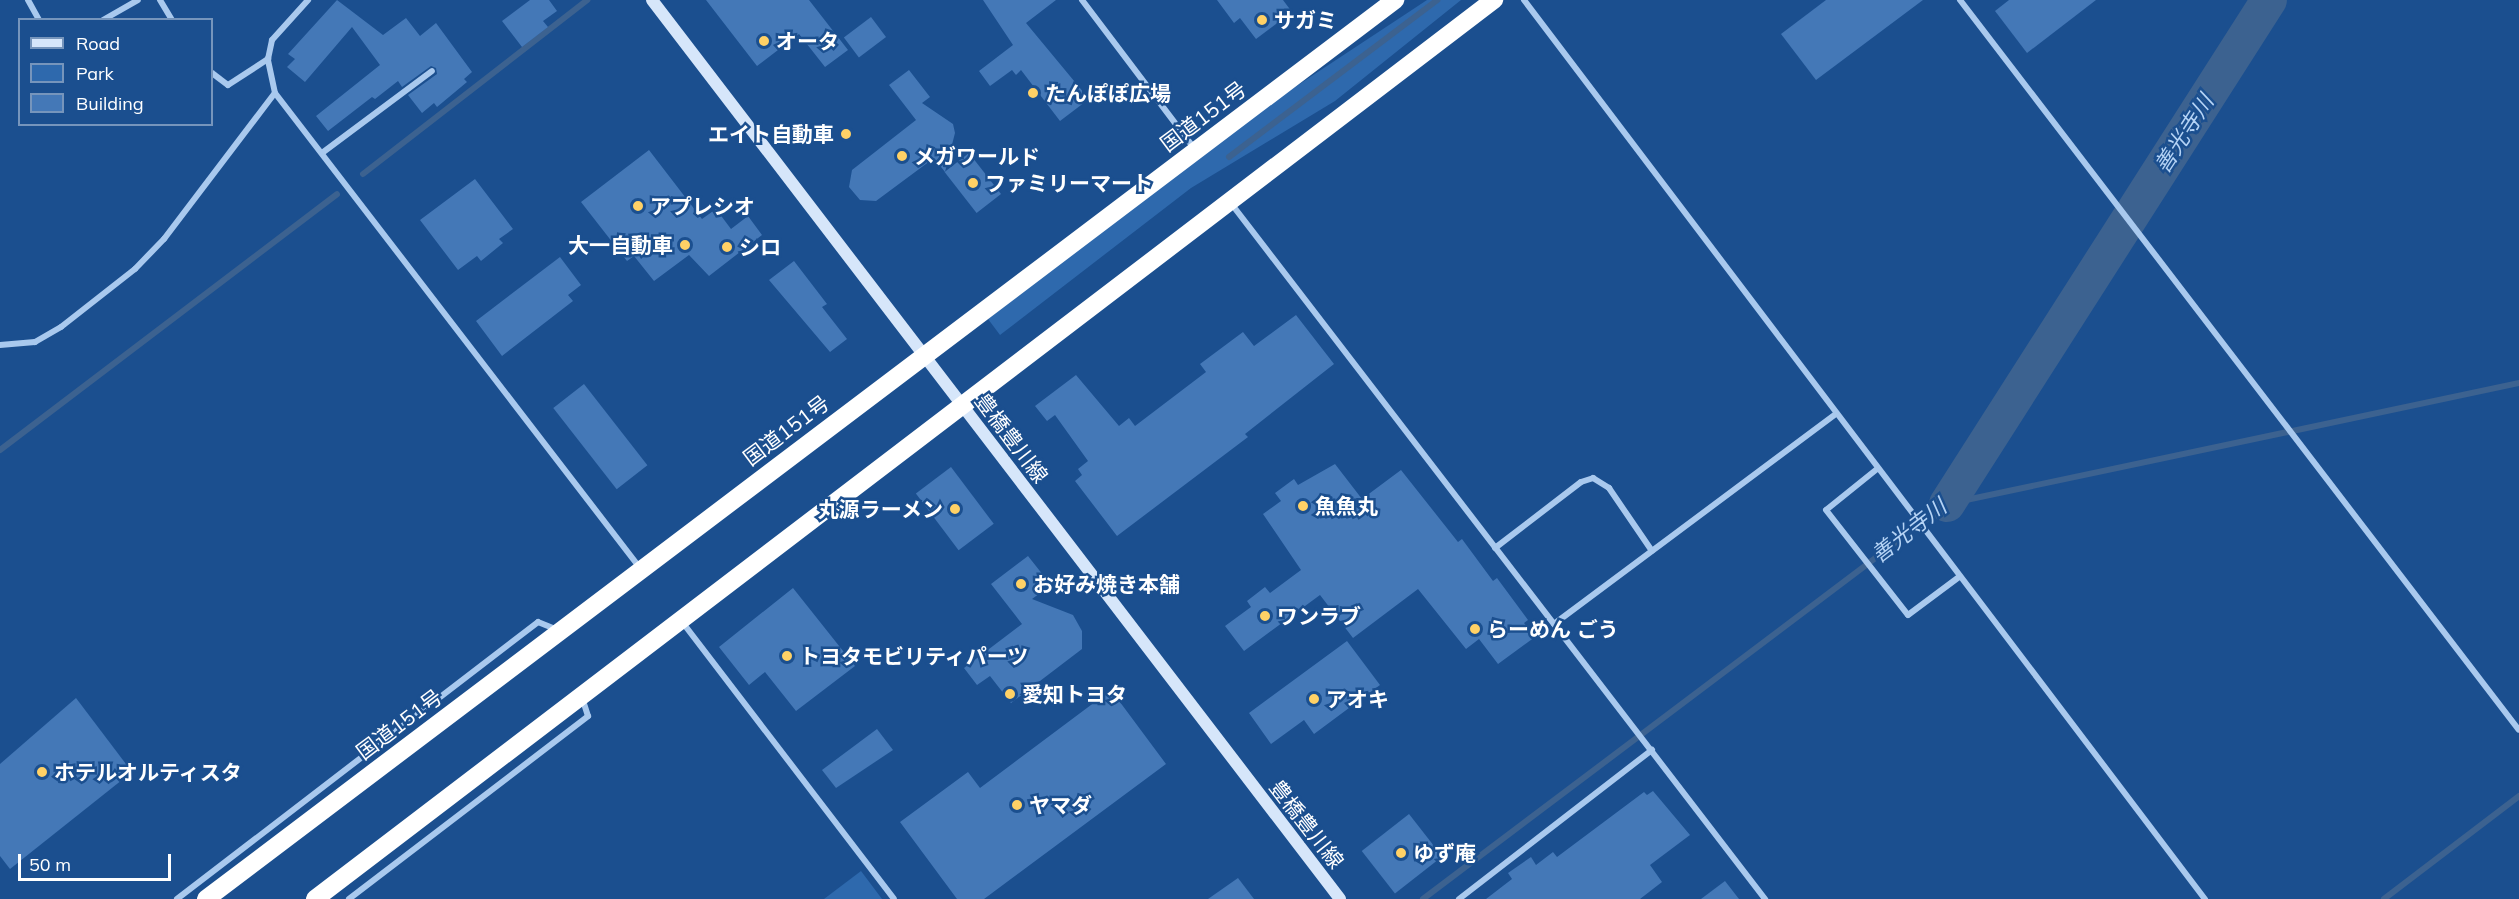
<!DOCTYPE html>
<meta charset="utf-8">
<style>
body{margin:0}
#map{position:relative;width:2519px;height:899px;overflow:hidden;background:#1b4f8f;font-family:Mulish,"Noto Sans JP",sans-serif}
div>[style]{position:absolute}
.green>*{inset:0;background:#2e69ad}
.stream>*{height:6px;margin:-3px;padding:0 3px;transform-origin:3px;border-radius:3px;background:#3c6290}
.river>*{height:36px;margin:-18px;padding:0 18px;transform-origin:18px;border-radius:18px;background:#3c6290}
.building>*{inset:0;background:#4478b7;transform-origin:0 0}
.street>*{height:6px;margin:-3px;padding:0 3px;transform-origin:3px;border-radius:3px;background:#a9c9ee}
.secondary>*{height:12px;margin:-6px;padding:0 6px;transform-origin:6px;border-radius:6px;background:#d6e6fa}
.highway>*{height:18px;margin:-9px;padding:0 9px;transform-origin:9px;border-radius:9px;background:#fff}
.dots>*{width:16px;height:16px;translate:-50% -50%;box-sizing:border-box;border:3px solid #1b4f8f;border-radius:50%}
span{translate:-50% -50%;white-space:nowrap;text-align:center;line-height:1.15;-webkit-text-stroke:5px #1b4f8f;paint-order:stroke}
.poi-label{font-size:21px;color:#fff;font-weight:700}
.left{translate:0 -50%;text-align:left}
.right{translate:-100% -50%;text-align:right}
.street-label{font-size:21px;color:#fff}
.water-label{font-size:22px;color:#b5d3f5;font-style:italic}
.legend{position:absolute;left:18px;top:18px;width:195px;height:108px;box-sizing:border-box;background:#1b4f8f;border:2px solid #7695bc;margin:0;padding:8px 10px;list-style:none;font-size:18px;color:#fff}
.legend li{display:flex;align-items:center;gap:12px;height:30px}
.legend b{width:30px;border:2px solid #7695bc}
.scale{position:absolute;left:18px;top:854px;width:153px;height:27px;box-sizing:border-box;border:3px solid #fff;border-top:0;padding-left:8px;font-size:18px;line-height:21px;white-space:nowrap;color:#fff;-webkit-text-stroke:4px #1b4f8f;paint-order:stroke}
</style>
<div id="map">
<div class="green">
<div style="clip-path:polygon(1427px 0,1461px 0,1335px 101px,1191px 188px,1000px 335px,988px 319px,1242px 122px)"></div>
<div style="clip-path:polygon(861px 871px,882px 899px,824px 899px)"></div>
</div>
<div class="stream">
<div style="left:1229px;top:157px;width:261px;rotate:-37deg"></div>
<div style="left:363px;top:174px;width:284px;rotate:-37.8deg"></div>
<div style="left:0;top:450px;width:423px;rotate:-37.2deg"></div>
<div style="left:1423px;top:899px;width:656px;rotate:-37.01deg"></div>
<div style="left:1947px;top:504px;width:585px;rotate:-11.94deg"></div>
<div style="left:2384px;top:899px;width:170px;rotate:-37.3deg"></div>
</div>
<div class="river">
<div style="left:1947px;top:504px;width:598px;rotate:-57.43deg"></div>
</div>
<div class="building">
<div style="clip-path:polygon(337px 0,383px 35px,406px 18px,420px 36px,436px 23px,472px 72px,464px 79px,467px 82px,437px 107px,434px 103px,422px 113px,408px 95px,437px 74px,436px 68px,431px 66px,402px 87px,398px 81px,375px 99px,372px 97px,328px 131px,316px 116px,380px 65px,352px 27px,305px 82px,287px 67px,295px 59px,288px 54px)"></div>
<div style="clip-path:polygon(530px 0,549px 0,557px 11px,543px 21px,548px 27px,522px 47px,502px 21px)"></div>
<div style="clip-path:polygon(706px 0,809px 0,848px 50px,825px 67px,799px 34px,757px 66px)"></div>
<div style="clip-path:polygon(983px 0,1056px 0,1026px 23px,1089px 99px,1060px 121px,1021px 70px,1016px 75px,1012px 70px,990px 86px,979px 71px,1013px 45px)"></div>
<div style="clip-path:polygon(1217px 0,1283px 0,1292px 12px,1256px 39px,1240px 18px,1234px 23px)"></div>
<div style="clip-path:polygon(1826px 0,1923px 0,1816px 80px,1781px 34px)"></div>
<div style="clip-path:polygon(2009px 0,2096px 0,2027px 53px,1995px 11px)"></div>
<div style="left:871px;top:17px;width:25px;height:34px;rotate:53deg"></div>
<div style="clip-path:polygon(909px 70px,930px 97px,922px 103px,953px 124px,955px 133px,945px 172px,934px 158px,876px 201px,860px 200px,849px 187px,852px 170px,916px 120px,889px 85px)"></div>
<div style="clip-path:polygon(649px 150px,702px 219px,716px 209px,731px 229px,748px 216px,762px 235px,709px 276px,689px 255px,654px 281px,634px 256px,627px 261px,581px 202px)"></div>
<div style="left:969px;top:153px;width:52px;height:31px;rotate:52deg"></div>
<div style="clip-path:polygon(475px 179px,513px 229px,499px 239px,503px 243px,481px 261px,477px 256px,458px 270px,420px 220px)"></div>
<div style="clip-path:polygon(560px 257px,581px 285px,568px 295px,573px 301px,502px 356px,476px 321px)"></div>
<div style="clip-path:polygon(794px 261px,827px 304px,822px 307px,847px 339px,830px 352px,769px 280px)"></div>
<div style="clip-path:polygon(1296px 315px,1334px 364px,1245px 434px,1248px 437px,1117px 536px,1075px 481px,1082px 475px,1078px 469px,1088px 461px,1055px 415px,1047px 421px,1035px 406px,1076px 375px,1119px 426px,1129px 418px,1135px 426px,1206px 372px,1200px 364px,1243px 332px,1254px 346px)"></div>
<div style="left:584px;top:384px;width:103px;height:39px;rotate:52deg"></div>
<div style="clip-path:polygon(1335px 464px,1362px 499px,1401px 470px,1458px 542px,1462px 539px,1493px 581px,1497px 578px,1528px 620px,1524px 623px,1535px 637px,1498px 664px,1479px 639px,1466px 649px,1418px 589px,1353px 638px,1320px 595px,1244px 651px,1225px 626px,1251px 607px,1247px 601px,1265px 587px,1270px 593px,1301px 570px,1263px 514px,1281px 501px,1275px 493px,1294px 479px,1298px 485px)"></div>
<div style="left:951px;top:467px;width:71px;height:44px;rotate:53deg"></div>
<div style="clip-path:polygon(1028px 556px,1051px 585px,1032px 599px,1073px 615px,1082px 631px,1082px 649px,1011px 703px,990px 676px,977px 685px,964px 668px,1022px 624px,991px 584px)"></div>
<div style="clip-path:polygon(793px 588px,855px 666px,796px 711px,765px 672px,749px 685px,719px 647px)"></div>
<div style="clip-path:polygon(1347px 641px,1380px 685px,1314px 734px,1304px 720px,1271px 744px,1249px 713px)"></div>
<div style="clip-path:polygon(1111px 690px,1166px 764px,984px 899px,957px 899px,900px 822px,968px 772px,980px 788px)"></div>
<div style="clip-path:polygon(76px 698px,132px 772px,10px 869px,0 856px,0 764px)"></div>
<div style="clip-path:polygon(877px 729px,893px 750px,836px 788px,822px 770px)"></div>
<div style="clip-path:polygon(1653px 791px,1690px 835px,1650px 865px,1662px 882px,1640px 899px,1486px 899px,1512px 879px,1508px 873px,1531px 857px,1536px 865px,1553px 852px,1557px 857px,1644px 792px,1647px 795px)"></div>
<div style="left:1409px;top:814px;width:54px;height:60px;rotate:52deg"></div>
<div style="clip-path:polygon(1238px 878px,1254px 899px,1208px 899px)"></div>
<div style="clip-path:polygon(1725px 881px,1739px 899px,1701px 899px)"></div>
</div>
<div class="street">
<div style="left:28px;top:0;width:23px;rotate:61deg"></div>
<div style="left:160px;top:0;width:23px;rotate:59deg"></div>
<div style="left:1082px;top:0;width:186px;rotate:52.9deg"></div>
<div style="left:1524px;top:0;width:1128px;rotate:52.86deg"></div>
<div style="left:1960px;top:0;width:919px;rotate:52.56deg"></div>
<div style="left:103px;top:20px;width:40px;rotate:-29.7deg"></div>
<div style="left:212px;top:73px;width:20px;rotate:37deg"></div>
<div style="left:228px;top:85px;width:48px;rotate:-33deg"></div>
<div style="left:275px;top:93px;width:599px;rotate:52.46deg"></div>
<div style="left:322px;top:153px;width:137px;rotate:-36.7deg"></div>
<div style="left:1230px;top:202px;width:879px;rotate:52.49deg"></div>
<div style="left:0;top:345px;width:35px;rotate:-5deg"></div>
<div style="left:35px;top:342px;width:30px;rotate:-30deg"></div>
<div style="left:61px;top:327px;width:94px;rotate:-38.1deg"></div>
<div style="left:135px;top:269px;width:42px;rotate:-46deg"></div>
<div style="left:164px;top:239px;width:183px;rotate:-52.8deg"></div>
<div style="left:275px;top:93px;width:35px;rotate:-102deg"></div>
<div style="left:268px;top:59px;width:19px;rotate:-78deg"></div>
<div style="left:272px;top:40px;width:54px;rotate:-48deg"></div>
<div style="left:1877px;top:469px;width:65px;rotate:141.2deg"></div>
<div style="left:1826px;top:510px;width:133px;rotate:52deg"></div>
<div style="left:1908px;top:615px;width:64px;rotate:-36.7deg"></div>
<div style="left:1495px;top:548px;width:108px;rotate:-37.5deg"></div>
<div style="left:1581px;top:482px;width:13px;rotate:-18deg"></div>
<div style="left:1593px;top:478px;width:19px;rotate:32deg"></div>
<div style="left:1609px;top:488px;width:76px;rotate:55.7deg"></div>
<div style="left:683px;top:623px;width:347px;rotate:52.6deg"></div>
<div style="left:1554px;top:624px;width:352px;rotate:-36.7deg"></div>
<div style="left:177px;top:899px;width:455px;rotate:-37.5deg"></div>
<div style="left:538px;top:622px;width:22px;rotate:22deg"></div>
<div style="left:349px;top:899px;width:301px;rotate:-37.4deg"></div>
<div style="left:588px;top:716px;width:19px;rotate:-108deg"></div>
<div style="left:1459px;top:899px;width:244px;rotate:-37.7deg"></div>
</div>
<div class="secondary">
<div style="left:652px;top:0;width:1132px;rotate:52.57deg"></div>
</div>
<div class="highway">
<div style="left:206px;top:899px;width:1491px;rotate:-37.09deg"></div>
<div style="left:315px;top:899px;width:1483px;rotate:-37.33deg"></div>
</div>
<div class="dots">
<div style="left:1262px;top:20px;background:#ffd166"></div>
<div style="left:764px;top:41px;background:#ffd166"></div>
<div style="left:1033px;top:93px;background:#ffd166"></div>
<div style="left:846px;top:134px;background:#ffd166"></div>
<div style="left:902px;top:156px;background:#ffd166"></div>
<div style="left:973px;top:183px;background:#ffd166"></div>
<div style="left:638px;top:206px;background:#ffd166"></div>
<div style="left:685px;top:245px;background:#ffd166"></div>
<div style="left:727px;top:247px;background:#ffd166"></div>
<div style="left:1303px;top:506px;background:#ffd166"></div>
<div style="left:955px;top:509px;background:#ffd166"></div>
<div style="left:1021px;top:584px;background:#ffd166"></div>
<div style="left:1265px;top:616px;background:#ffd166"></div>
<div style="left:1475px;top:629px;background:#ffd166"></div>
<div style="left:787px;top:656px;background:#ffd166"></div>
<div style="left:1010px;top:694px;background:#ffd166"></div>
<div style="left:1314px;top:699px;background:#ffd166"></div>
<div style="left:42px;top:772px;background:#ffd166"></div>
<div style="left:1017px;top:805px;background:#ffd166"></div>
<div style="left:1401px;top:853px;background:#ffd166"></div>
</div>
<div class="poi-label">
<span class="left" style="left:1274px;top:20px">サガミ</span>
<span class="left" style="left:776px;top:41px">オータ</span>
<span class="left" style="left:1045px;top:93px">たんぽぽ広場</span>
<span class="right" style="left:834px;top:134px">エイト自動車</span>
<span class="left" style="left:914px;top:156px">メガワールド</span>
<span class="left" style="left:985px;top:183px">ファミリーマート</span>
<span class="left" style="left:650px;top:206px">アプレシオ</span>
<span class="right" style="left:673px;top:245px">大一自動車</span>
<span class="left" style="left:739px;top:247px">シロ</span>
<span class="left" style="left:1315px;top:506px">魚魚丸</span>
<span class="right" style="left:943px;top:509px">丸源ラーメン</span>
<span class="left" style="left:1033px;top:584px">お好み焼き本舗</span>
<span class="left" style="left:1277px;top:616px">ワンラブ</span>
<span class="left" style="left:1487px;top:629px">らーめん ごう</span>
<span class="left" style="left:799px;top:656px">トヨタモビリティパーツ</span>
<span class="left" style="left:1022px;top:694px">愛知トヨタ</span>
<span class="left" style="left:1326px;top:699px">アオキ</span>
<span class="left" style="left:54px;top:772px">ホテルオルティスタ</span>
<span class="left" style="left:1029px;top:805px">ヤマダ</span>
<span class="left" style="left:1413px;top:853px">ゆず庵</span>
</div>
<div class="street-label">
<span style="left:1203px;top:116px;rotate:-37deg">国道151号</span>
<span style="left:786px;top:430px;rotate:-37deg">国道151号</span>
<span style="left:1012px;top:438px;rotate:53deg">豊橋豊川線</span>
<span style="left:399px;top:724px;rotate:-37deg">国道151号</span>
<span style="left:1307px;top:824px;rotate:52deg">豊橋豊川線</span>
</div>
<div class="water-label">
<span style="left:2184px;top:134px;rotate:-57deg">善光寺川</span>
<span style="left:1909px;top:531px;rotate:-38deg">善光寺川</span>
</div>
<ul class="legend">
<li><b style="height:8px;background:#d6e6fa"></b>Road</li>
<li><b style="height:16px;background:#2e69ad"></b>Park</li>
<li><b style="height:16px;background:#4478b7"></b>Building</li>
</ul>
<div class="scale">50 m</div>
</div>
